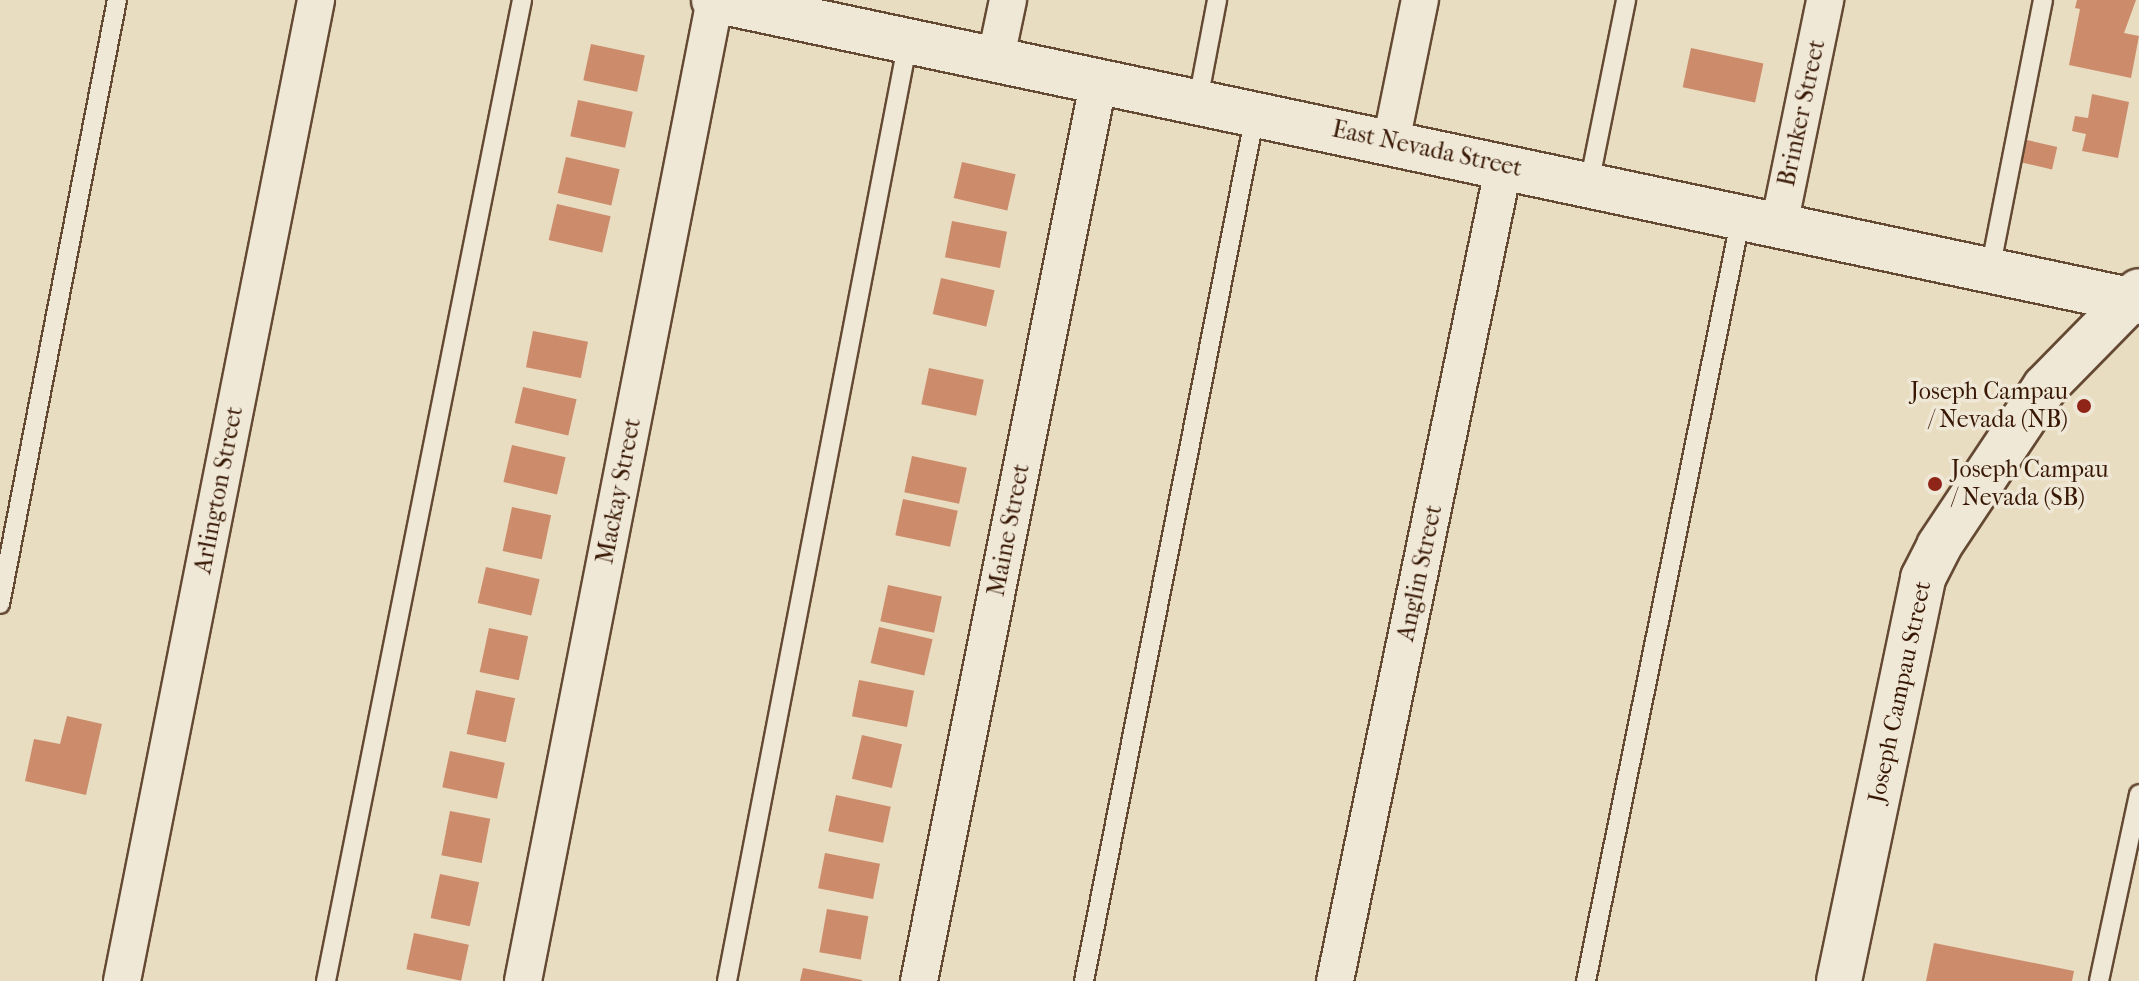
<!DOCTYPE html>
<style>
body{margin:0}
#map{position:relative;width:2139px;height:981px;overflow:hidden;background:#e8dcc1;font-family:"IM FELL French Canon",serif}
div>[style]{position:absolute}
.building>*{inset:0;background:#cc8b6b;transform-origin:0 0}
.roads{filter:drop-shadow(2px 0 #644933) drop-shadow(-2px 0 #644933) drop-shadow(0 2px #644933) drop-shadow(0 -2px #644933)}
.service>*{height:18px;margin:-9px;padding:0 9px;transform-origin:9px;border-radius:9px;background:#f0e8d7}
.minor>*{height:36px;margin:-18px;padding:0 18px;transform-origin:18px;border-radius:18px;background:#f0e8d7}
.tertiary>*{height:44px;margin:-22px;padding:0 22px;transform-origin:22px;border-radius:22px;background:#f0e8d7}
.dots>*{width:22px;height:22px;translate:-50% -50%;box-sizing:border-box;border:4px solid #f0e8d7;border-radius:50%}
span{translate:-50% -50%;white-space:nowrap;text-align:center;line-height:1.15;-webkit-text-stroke:7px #f0e8d7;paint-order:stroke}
.street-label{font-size:24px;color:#381804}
.poi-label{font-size:24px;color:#381804}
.right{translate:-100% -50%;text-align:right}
.left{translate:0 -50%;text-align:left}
</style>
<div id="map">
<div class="building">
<div style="clip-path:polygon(2077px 0,2136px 0,2124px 33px,2139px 36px,2131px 78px,2069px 65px,2080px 9px,2075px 8px)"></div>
<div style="left:591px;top:44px;width:55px;height:37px;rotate:12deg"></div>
<div style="left:1691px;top:48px;width:74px;height:40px;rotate:12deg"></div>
<div style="clip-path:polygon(2092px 94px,2129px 102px,2118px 158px,2082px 151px,2086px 134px,2072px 131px,2075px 116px,2088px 118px)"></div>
<div style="left:578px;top:100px;width:56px;height:37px;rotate:12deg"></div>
<div style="left:2027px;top:140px;width:31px;height:23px;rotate:13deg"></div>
<div style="left:566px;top:157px;width:55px;height:37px;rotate:13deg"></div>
<div style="left:962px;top:162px;width:55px;height:37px;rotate:13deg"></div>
<div style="left:557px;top:204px;width:55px;height:37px;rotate:13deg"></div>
<div style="left:952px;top:221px;width:56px;height:37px;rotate:11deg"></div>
<div style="left:941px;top:278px;width:55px;height:37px;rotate:13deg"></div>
<div style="left:533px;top:331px;width:56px;height:37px;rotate:11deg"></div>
<div style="left:929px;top:368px;width:56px;height:37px;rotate:12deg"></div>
<div style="left:523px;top:387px;width:55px;height:37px;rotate:13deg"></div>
<div style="left:512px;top:445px;width:55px;height:38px;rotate:13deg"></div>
<div style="left:912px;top:456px;width:56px;height:37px;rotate:12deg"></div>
<div style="left:903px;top:499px;width:56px;height:37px;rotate:12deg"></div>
<div style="left:512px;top:507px;width:40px;height:45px;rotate:12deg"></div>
<div style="left:486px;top:567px;width:55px;height:37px;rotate:13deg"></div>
<div style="left:888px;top:585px;width:55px;height:37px;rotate:12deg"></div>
<div style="left:879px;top:627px;width:55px;height:37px;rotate:13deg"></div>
<div style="left:489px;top:628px;width:40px;height:45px;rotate:12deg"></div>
<div style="left:859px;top:680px;width:56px;height:37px;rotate:11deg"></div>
<div style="left:476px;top:690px;width:40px;height:45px;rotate:12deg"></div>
<div style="clip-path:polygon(67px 716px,102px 724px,86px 795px,25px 781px,34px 739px,60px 744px)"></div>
<div style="left:862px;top:735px;width:41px;height:45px;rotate:13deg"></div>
<div style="left:450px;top:751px;width:56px;height:37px;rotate:12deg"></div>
<div style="left:836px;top:795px;width:56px;height:37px;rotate:12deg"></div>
<div style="left:450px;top:811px;width:41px;height:45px;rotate:11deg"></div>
<div style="left:825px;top:853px;width:56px;height:36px;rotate:11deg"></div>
<div style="left:440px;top:874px;width:40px;height:45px;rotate:12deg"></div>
<div style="left:827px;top:909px;width:42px;height:44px;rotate:10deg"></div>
<div style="left:414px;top:933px;width:56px;height:37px;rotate:12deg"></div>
<div style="clip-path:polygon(1934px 943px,2074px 971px,2072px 981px,1926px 981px)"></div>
<div style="clip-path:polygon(803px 968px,862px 980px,862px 981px,800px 981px)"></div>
</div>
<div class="roads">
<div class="service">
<div style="left:1198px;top:100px;width:102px;rotate:-79.2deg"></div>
<div style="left:1589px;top:184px;width:188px;rotate:-78.6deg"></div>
<div style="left:1990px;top:270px;width:275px;rotate:-78.9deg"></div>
<div style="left:0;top:604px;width:615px;rotate:-79.04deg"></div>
<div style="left:326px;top:981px;width:1000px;rotate:-78.7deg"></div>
<div style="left:727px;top:981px;width:957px;rotate:-79.1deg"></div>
<div style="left:1084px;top:981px;width:883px;rotate:-78.83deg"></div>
<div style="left:1586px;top:981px;width:780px;rotate:-78.53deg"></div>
<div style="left:2099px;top:981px;width:191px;rotate:-77.9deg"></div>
</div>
<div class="minor">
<div style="left:996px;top:57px;width:58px;rotate:-78.1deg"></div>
<div style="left:1391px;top:142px;width:145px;rotate:-78.5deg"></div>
<div style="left:1779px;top:225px;width:230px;rotate:-78.4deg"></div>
<div style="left:122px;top:981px;width:1000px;rotate:-78.81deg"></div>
<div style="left:523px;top:981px;width:1000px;rotate:-78.93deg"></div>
<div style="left:919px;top:981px;width:920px;rotate:-78.71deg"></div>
<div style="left:1335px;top:981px;width:833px;rotate:-78.3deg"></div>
</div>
<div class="tertiary">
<div style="left:714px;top:0;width:1457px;rotate:11.97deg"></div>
<div style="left:1839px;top:981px;width:412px;rotate:-78.2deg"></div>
<div style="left:1923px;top:578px;width:36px;rotate:-63deg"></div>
<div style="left:1939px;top:546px;width:191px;rotate:-56.3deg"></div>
<div style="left:2045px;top:387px;width:134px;rotate:-45.6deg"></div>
</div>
</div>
<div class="dots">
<div style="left:2084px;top:406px;background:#8f2418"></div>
<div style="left:1935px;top:484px;background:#8f2418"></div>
</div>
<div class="street-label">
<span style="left:1802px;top:113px;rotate:-78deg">Brinker Street</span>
<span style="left:1427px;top:149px;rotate:12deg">East Nevada Street</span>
<span style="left:219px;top:490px;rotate:-79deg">Arlington Street</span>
<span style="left:619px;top:491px;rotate:-79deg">Mackay Street</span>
<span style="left:1009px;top:530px;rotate:-79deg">Maine Street</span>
<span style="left:1420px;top:573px;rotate:-78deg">Anglin Street</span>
<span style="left:1900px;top:692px;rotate:-78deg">Joseph Campau Street</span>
</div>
<div class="poi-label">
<span class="right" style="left:2068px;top:406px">Joseph Campau<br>/ Nevada (NB)</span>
<span class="left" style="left:1951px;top:484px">Joseph Campau<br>/ Nevada (SB)</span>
</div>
</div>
